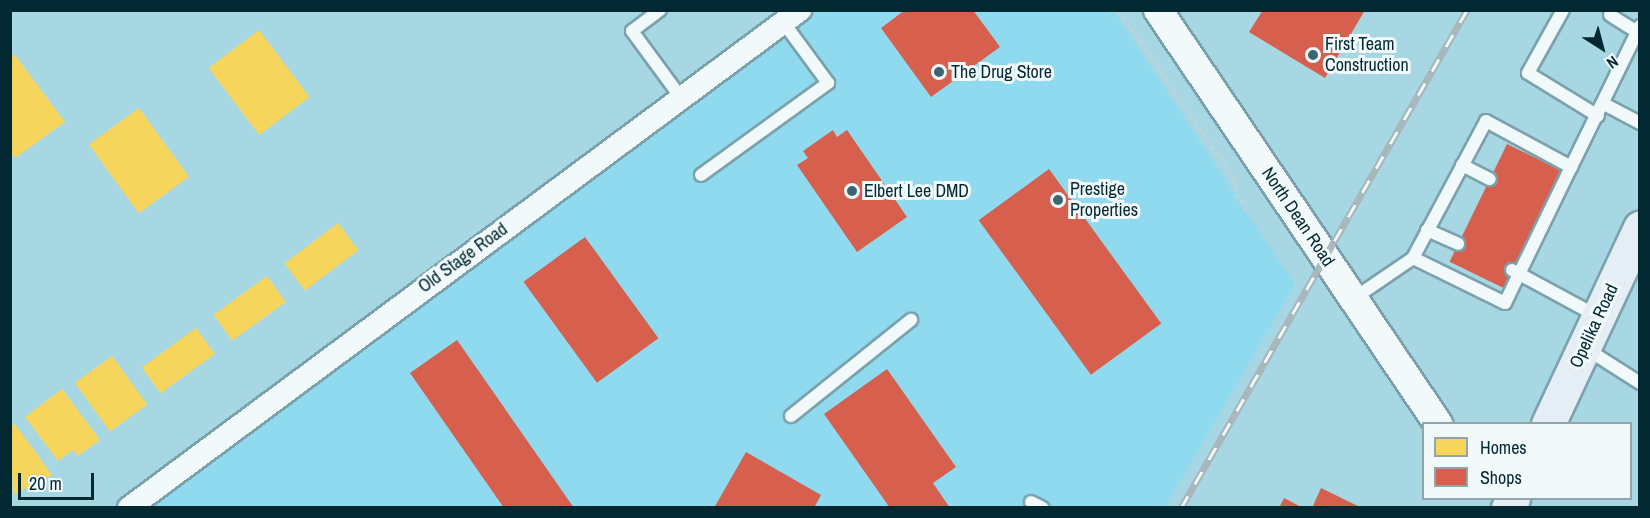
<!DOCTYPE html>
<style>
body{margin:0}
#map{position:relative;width:1650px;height:518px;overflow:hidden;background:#a8d7e4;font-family:"Archivo Narrow",sans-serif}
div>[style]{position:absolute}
.built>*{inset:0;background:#90daef}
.homes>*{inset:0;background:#f6d55c;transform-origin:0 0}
.shops>*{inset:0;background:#d6604d;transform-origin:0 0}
.path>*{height:4px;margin-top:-2px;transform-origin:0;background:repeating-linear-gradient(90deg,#c3d2d6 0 3px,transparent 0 7.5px)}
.roads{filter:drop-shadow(2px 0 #7ba2ac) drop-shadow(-2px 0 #7ba2ac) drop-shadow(0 2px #7ba2ac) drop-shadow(0 -2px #7ba2ac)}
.service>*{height:12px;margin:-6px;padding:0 6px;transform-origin:6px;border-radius:6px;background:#f2f9fb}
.minor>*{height:22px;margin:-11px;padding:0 11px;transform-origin:11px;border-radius:11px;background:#f2f9fb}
.tertiary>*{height:28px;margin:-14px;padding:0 14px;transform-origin:14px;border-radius:14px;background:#f2f9fb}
.primary>*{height:33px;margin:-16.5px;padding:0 16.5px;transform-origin:16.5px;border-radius:16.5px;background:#e6eef5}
.rail>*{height:7px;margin-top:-3.5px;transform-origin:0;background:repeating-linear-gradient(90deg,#f1f9fb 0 14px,#a8b5b9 0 28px);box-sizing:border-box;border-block:2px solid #a8b5b9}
.dots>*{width:16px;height:16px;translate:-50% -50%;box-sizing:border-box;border:3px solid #f1f9fb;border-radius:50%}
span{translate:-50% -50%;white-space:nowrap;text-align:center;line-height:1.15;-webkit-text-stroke:6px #f1f9fb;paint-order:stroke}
.poi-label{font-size:18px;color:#022832}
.left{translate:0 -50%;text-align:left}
.street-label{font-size:18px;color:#022832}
.frame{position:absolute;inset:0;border:12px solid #022832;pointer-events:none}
.legend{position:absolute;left:1422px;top:422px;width:210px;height:78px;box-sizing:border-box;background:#f1f9fb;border:2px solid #91a5ab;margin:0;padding:8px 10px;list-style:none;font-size:18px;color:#022832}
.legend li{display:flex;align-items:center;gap:12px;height:30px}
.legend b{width:30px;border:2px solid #91a5ab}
.north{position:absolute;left:1572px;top:18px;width:60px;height:60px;-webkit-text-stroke:4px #f1f9fb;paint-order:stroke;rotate:144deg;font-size:16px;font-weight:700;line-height:24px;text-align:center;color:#022832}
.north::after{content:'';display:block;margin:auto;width:21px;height:27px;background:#022832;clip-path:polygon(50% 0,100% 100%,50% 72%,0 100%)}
.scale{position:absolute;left:18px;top:473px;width:76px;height:27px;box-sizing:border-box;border:3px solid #022832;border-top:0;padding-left:8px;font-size:18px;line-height:21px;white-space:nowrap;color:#022832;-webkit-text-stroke:4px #f1f9fb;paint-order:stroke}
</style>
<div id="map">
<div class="built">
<div style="clip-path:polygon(818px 11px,1114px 11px,1295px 285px,1165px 507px,152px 508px)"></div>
</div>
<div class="homes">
<div style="left:259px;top:30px;width:84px;height:63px;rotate:53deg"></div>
<div style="clip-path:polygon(15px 55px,65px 122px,15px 158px,10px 152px,10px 58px)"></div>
<div style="left:139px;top:108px;width:85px;height:62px;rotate:54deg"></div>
<div style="left:338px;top:223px;width:34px;height:67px;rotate:53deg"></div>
<div style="left:267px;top:276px;width:32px;height:66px;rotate:54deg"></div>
<div style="left:196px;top:328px;width:32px;height:67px;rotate:54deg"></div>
<div style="left:112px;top:356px;width:60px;height:46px;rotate:54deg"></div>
<div style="clip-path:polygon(62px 389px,100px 440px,78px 456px,73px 450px,58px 461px,25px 417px)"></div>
<div style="clip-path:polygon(15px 424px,52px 475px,13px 495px,10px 427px)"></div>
</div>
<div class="shops">
<div style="clip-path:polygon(905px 10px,973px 10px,1000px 47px,931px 97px,881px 28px)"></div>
<div style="clip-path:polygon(1263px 10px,1365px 10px,1325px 78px,1249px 32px)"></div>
<div style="clip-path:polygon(833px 130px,837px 137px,847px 130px,907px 217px,857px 252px,797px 165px,808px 158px,803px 151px)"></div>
<div style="left:1507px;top:144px;width:60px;height:131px;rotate:26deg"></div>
<div style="left:1049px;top:169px;width:191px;height:87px;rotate:54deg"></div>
<div style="left:585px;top:237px;width:125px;height:76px;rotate:54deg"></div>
<div style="clip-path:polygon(457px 340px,574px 508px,504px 508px,410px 373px)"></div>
<div style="clip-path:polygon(887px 369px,956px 467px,933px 483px,950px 508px,890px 508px,824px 414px)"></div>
<div style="clip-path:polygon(746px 452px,821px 495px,814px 508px,714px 508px)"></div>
<div style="clip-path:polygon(1321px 488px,1362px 508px,1312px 508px)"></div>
<div style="clip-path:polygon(1284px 498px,1303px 508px,1279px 508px)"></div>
</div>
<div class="path">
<div style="left:1119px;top:10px;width:207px;rotate:55.8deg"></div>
<div style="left:1235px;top:181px;width:14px;rotate:86deg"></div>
<div style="left:1236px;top:195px;width:19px;rotate:58deg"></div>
</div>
<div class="roads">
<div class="service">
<div style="left:660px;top:10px;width:35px;rotate:143deg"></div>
<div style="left:632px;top:31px;width:84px;rotate:53.7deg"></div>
<div style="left:1563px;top:10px;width:72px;rotate:119.1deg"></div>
<div style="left:1528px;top:73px;width:82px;rotate:31.6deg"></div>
<div style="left:1610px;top:15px;width:32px;rotate:32deg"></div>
<div style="left:1604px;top:104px;width:41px;rotate:27.8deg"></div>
<div style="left:1462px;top:165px;width:31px;rotate:27deg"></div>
<div style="left:1571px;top:167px;width:157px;rotate:-63.9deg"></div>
<div style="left:701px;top:175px;width:157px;rotate:-35.9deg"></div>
<div style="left:828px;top:83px;width:74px;rotate:-126.3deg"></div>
<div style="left:1427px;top:230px;width:34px;rotate:24deg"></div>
<div style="left:1512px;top:270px;width:97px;rotate:28.4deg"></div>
<div style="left:1353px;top:299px;width:73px;rotate:-34.3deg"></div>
<div style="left:1413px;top:258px;width:155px;rotate:-61.9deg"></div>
<div style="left:1486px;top:121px;width:97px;rotate:28.4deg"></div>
<div style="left:1571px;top:167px;width:151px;rotate:115.9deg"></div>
<div style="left:1505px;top:303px;width:102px;rotate:-153.9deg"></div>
<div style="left:1585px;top:348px;width:65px;rotate:32.5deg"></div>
<div style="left:791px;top:416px;width:154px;rotate:-38.7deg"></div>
<div style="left:1031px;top:502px;width:13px;rotate:27deg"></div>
</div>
<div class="minor">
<div style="left:129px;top:508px;width:836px;rotate:-36.58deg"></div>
</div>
<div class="tertiary">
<div style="left:1158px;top:10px;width:500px;rotate:55.9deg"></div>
</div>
<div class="primary">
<div style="left:1548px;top:424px;width:217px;rotate:-64.9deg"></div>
<div style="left:1508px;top:508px;width:11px;rotate:-63deg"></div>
</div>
</div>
<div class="rail">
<div style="left:1181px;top:508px;width:574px;rotate:-60.13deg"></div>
</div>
<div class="dots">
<div style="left:1313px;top:55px;background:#3c6570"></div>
<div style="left:939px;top:72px;background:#3c6570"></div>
<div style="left:852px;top:191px;background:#3c6570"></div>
<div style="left:1058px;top:200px;background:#3c6570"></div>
</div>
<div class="poi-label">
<span class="left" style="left:1325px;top:55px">First Team<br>Construction</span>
<span class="left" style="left:951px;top:72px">The Drug Store</span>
<span class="left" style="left:1070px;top:200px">Prestige<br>Properties</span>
<span class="left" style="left:864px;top:191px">Elbert Lee DMD</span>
</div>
<div class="street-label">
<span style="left:1298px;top:217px;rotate:56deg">North Dean Road</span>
<span style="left:463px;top:258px;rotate:-36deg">Old Stage Road</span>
<span style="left:1594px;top:326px;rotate:-65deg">Opelika Road</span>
</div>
<div class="frame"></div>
<ul class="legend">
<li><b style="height:16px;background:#f6d55c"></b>Homes</li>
<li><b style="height:16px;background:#d6604d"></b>Shops</li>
</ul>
<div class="north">N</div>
<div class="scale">20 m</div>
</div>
